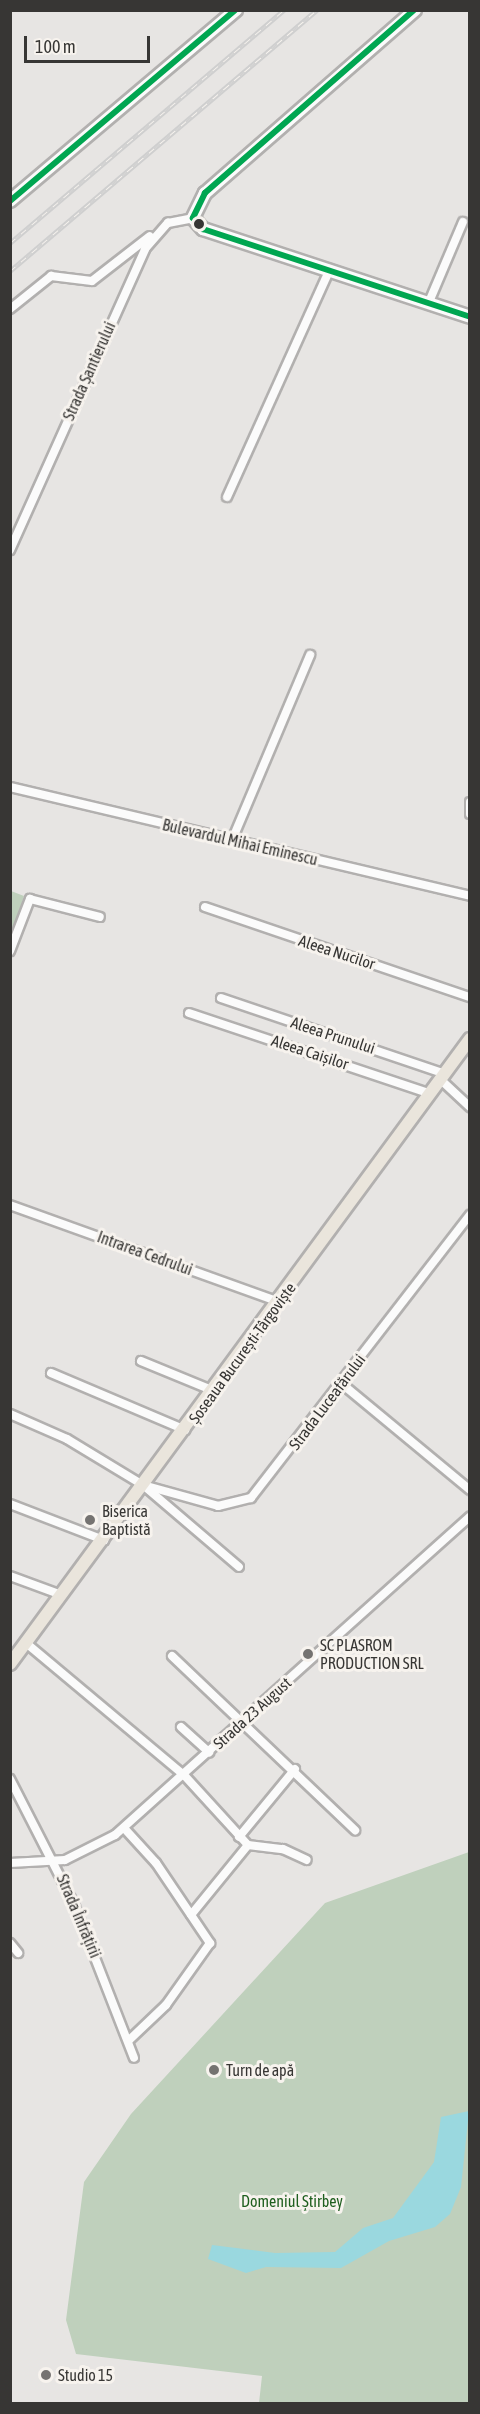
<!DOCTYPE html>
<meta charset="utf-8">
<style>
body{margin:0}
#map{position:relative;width:480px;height:2414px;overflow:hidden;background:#e7e5e3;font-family:"Asap Condensed",sans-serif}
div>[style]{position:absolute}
.green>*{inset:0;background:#bfd0bc}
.water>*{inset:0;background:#9ad8df}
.roads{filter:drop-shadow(2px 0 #b2b0af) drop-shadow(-2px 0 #b2b0af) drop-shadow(0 2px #b2b0af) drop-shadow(0 -2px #b2b0af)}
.street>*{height:8px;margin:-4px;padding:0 4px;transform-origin:4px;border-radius:4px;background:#fbfbfb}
.secondary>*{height:12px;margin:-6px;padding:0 6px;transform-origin:6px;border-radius:6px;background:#fbfbfb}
.primary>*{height:12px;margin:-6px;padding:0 6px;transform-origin:6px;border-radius:6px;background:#eae5dc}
.rail>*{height:4.5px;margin-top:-2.25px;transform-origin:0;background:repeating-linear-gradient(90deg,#f7f3ee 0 7px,#cfcfcf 0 14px);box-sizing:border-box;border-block:2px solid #cfcfcf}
.bus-1>*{height:6px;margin:-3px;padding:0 3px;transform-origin:3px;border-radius:3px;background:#00a651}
.dots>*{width:16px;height:16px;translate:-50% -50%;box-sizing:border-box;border:3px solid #f7f3ee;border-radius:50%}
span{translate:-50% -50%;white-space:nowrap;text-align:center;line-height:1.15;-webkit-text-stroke:6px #f7f3ee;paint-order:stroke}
.street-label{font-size:16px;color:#373634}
.poi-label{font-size:16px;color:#373634}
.left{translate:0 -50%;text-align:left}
.park-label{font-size:16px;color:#1f5f1f}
.frame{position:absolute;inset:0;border:12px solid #373634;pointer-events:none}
.scale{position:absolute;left:24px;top:36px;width:126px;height:27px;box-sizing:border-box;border:3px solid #373634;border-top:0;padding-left:8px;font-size:18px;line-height:21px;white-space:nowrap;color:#373634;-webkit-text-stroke:4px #f7f3ee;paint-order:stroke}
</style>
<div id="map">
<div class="green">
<div style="clip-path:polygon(11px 891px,24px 896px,11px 937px,10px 891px)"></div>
<div style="clip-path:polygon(469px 1852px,469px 2403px,259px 2403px,262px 2376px,76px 2354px,66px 2320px,84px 2182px,131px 2114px,325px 1903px)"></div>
</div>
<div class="water">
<div style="clip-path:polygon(469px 2111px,461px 2187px,450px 2214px,435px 2227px,389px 2241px,341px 2268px,266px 2267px,246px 2273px,208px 2259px,212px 2245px,275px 2253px,335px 2252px,363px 2228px,393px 2218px,434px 2162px,441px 2117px)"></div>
</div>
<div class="roads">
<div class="street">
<div style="left:429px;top:302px;width:87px;rotate:-67deg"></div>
<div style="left:10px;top:309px;width:53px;rotate:-38.8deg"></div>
<div style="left:51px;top:276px;width:41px;rotate:7deg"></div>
<div style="left:92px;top:281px;width:73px;rotate:-37.8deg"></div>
<div style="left:227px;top:497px;width:250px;rotate:-65.7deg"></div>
<div style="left:10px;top:550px;width:330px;rotate:-65.8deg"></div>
<div style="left:145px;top:249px;width:35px;rotate:-49deg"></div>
<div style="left:168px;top:223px;width:25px;rotate:-11deg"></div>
<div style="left:10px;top:787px;width:473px;rotate:13.3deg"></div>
<div style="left:470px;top:802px;width:12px;rotate:90deg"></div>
<div style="left:232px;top:840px;width:201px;rotate:-67.1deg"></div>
<div style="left:205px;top:907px;width:280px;rotate:18.8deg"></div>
<div style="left:10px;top:951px;width:56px;rotate:-69deg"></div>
<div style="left:30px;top:899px;width:72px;rotate:14.4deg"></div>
<div style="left:221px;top:998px;width:237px;rotate:18.7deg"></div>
<div style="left:189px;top:1013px;width:255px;rotate:18.5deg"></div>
<div style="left:441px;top:1080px;width:40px;rotate:43deg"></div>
<div style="left:10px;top:1205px;width:286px;rotate:19.8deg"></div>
<div style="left:141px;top:1361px;width:79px;rotate:22.3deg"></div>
<div style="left:51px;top:1373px;width:146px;rotate:23deg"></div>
<div style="left:342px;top:1384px;width:166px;rotate:39.6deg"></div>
<div style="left:10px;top:1414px;width:62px;rotate:23.7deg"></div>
<div style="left:67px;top:1439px;width:89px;rotate:31.2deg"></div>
<div style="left:143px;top:1485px;width:126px;rotate:40.5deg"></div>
<div style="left:143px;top:1485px;width:78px;rotate:15.6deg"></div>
<div style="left:218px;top:1506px;width:34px;rotate:-14deg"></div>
<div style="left:251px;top:1498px;width:358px;rotate:-52.3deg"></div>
<div style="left:10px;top:1504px;width:101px;rotate:21deg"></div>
<div style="left:10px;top:1576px;width:55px;rotate:20.1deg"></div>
<div style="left:26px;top:1643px;width:206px;rotate:39.9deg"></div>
<div style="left:184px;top:1775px;width:95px;rotate:47.6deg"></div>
<div style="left:248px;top:1845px;width:90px;rotate:129.2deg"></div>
<div style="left:172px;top:1656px;width:253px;rotate:43.6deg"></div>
<div style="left:181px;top:1727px;width:38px;rotate:42deg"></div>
<div style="left:10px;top:1779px;width:140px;rotate:62.9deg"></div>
<div style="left:74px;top:1904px;width:165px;rotate:68.7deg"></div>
<div style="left:124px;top:1828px;width:47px;rotate:47.6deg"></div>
<div style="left:156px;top:1863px;width:97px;rotate:56deg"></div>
<div style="left:210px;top:1943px;width:76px;rotate:125.4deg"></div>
<div style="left:166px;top:2005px;width:52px;rotate:136.5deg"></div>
<div style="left:239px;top:1837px;width:88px;rotate:-50.5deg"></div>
<div style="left:248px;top:1845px;width:35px;rotate:7deg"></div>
<div style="left:283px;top:1849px;width:26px;rotate:25deg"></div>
<div style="left:10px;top:1863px;width:55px;rotate:-3.1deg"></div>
<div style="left:65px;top:1860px;width:56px;rotate:-26.6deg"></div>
<div style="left:115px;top:1835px;width:477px;rotate:-41.9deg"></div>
<div style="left:10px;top:1943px;width:13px;rotate:51deg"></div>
</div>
<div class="secondary">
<div style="left:415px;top:10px;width:279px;rotate:138.9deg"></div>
<div style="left:205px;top:193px;width:28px;rotate:116deg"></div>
<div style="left:193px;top:218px;width:15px;rotate:48deg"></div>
<div style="left:203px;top:229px;width:281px;rotate:18.2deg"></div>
<div style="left:10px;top:201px;width:296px;rotate:-40.2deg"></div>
</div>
<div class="primary">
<div style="left:10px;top:1664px;width:776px;rotate:-53.65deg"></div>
</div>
</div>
<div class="rail">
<div style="left:10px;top:243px;width:360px;rotate:-40.4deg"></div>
<div style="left:10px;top:271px;width:403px;rotate:-40.4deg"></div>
</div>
<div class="bus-1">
<div style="left:414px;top:10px;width:278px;rotate:138.8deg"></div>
<div style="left:205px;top:193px;width:28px;rotate:116deg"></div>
<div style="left:193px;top:218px;width:15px;rotate:48deg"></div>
<div style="left:203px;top:229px;width:281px;rotate:18.2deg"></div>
<div style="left:10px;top:201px;width:295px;rotate:-40.3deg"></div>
</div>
<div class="dots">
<div style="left:199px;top:224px;background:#373634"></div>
<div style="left:90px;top:1520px;background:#757371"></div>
<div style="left:308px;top:1654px;background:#757371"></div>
<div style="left:214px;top:2070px;background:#757371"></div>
<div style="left:46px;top:2375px;background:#757371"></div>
</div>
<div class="street-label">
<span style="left:89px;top:371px;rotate:-66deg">Strada Șantierului</span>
<span style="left:240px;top:842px;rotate:13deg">Bulevardul Mihai Eminescu</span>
<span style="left:337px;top:952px;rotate:18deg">Aleea Nucilor</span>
<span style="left:333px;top:1035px;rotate:18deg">Aleea Prunului</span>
<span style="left:310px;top:1052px;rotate:18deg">Aleea Caișilor</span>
<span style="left:145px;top:1253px;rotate:20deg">Intrarea Cedrului</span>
<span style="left:242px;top:1353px;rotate:-54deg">Șoseaua București-Târgoviște</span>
<span style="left:327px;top:1402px;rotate:-53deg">Strada Luceafărului</span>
<span style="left:252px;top:1713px;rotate:-42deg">Strada 23 August</span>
<span style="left:79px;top:1916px;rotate:67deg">Strada Înfrățirii</span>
</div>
<div class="poi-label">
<span class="left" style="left:102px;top:1520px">Biserica<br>Baptistă</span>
<span class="left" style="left:320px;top:1654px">SC PLASROM<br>PRODUCTION SRL</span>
<span class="left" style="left:226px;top:2070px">Turn de apă</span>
<span class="left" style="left:58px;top:2375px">Studio 15</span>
</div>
<div class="park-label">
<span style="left:292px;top:2201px">Domeniul Știrbey</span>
</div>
<div class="frame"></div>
<div class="scale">100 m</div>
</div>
